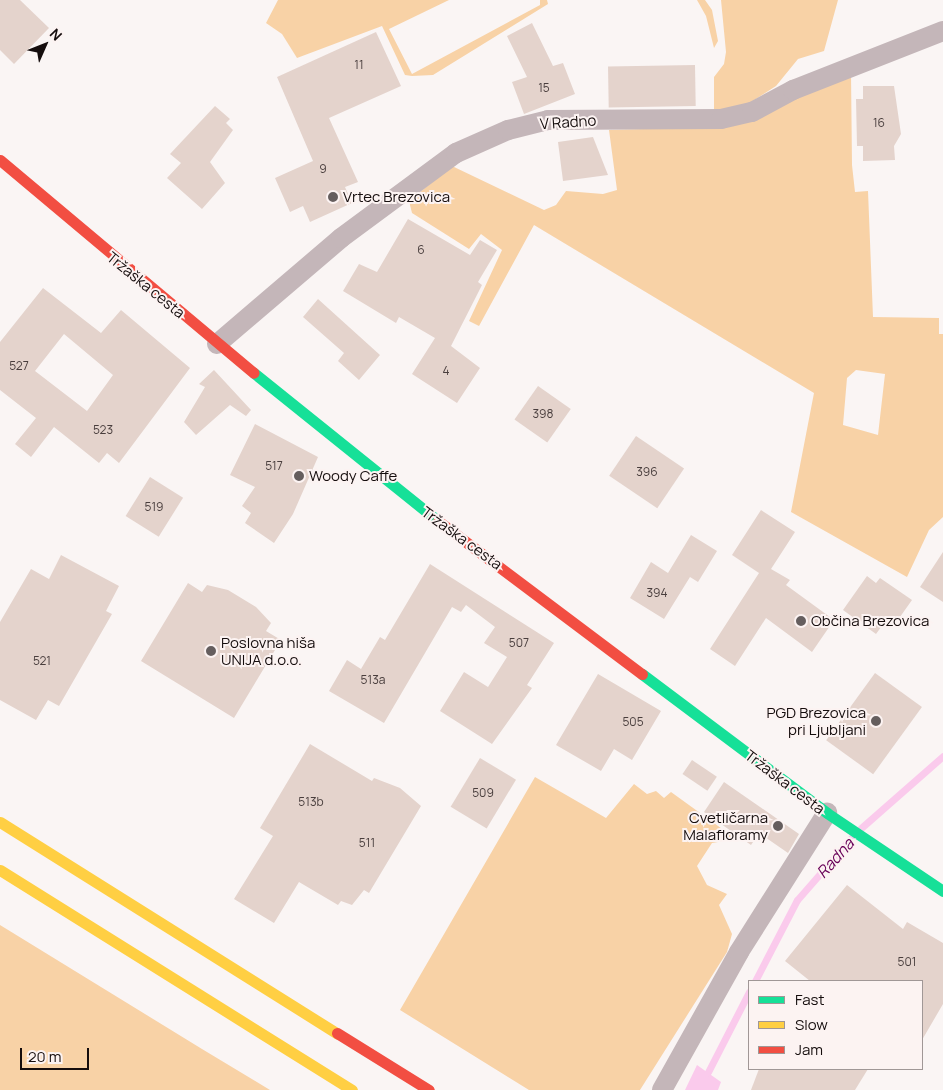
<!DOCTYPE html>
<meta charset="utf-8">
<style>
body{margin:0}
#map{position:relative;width:943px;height:1090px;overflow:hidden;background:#faf5f4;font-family:Manrope,sans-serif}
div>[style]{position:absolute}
.green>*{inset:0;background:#f8d2a6}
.water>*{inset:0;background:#facaec}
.stream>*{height:7px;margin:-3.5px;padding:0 3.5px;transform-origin:3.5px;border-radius:3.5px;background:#facaec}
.building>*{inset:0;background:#e4d3cc;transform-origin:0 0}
.street>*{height:20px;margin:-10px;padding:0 10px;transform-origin:10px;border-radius:10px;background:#c4b6b9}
.fast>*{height:11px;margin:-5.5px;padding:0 5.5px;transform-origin:5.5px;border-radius:5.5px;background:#16e098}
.slow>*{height:11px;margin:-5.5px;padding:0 5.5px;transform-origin:5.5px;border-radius:5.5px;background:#ffcf43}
.jam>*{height:11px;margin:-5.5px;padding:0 5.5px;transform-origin:5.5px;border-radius:5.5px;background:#f24e42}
.dots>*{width:14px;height:14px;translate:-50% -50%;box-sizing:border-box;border:2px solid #fcf3f2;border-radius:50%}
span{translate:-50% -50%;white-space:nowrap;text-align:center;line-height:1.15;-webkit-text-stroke:4px #fcf3f2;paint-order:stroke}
.number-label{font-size:12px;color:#493e3d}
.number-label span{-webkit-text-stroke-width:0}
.street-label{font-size:15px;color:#150d0d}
.poi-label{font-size:15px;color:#150d0d}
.left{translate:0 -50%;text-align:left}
.right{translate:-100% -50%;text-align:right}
.water-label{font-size:16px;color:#680158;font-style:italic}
.legend{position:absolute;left:748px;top:980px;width:175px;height:90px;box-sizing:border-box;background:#fcf3f2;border:1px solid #a09796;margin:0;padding:6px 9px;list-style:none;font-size:15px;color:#150d0d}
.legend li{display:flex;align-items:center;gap:10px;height:25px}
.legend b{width:25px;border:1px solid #a09796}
.north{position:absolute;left:20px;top:20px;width:50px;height:50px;-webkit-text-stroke:4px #fcf3f2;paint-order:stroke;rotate:46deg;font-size:14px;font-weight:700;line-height:20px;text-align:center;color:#150d0d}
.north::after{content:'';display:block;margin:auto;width:18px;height:22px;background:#150d0d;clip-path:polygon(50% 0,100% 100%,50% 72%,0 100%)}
.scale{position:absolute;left:20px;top:1048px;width:69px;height:22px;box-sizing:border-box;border:2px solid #150d0d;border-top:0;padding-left:6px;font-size:15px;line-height:18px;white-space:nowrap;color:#150d0d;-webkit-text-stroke:4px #fcf3f2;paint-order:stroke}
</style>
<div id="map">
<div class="green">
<div style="clip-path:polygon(278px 0,449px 0,389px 29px,412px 74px,540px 5px,540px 0,547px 0,548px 4px,433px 75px,412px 76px,405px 75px,382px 26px,297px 58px,282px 34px,266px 23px)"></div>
<div style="clip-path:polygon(697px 0,705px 0,712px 10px,718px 41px,714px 48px,706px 16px)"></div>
<div style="clip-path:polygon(721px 0,838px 0,824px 51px,798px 59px,776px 86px,748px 104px,714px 113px,714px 77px,724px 64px,726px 52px)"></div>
<div style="clip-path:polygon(evenodd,851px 73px,852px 165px,855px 192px,868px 191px,873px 317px,939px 318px,939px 334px,943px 334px,943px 517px,929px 530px,907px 577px,791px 512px,814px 393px,534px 225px,479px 326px,469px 321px,502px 250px,481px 234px,469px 249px,412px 213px,409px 201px,452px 166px,544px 210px,556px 205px,566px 191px,603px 194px,617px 190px,609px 130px,713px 127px,851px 73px,856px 370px,885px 374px,878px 435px,843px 425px,847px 378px,856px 370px)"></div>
<div style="clip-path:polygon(535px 777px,606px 818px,634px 784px,647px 794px,656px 791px,664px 798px,671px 792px,736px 839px,712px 843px,697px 866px,707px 885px,727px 894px,719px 905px,732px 934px,727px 952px,640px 1090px,529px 1090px,400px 1010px)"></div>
<div style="clip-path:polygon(0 925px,202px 1049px,270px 1090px,0 1090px)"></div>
</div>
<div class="water">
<div style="clip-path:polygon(697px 1065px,721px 1082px,718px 1090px,685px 1090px)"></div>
</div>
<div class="stream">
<div style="left:861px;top:828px;width:109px;rotate:-41.3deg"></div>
<div style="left:755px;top:981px;width:91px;rotate:-62.6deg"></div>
<div style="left:797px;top:900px;width:84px;rotate:-48.9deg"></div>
<div style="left:708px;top:1072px;width:90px;rotate:-62.9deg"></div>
</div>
<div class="building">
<div style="clip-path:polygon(0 0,20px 0,49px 28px,14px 64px,0 50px)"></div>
<div style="clip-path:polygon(532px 23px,553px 66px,563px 63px,575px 94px,524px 114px,512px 82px,527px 77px,507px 36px)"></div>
<div style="clip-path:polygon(376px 32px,401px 86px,329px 118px,358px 182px,345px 187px,352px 203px,310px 222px,303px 206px,290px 212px,275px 178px,313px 161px,277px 77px)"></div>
<div style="left:695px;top:65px;width:41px;height:87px;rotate:89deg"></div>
<div style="clip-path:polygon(863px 86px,894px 86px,901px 134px,894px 146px,895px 160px,863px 161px,863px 146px,857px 146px,856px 99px,863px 99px)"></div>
<div style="clip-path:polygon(215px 106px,230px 119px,226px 123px,233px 130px,210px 162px,225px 183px,202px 209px,167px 178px,181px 163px,170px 154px)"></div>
<div style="clip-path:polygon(593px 137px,608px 175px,563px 181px,558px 142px)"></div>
<div style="clip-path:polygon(408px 219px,470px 255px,480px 240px,497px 250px,478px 282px,482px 285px,451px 346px,480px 368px,457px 403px,412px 374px,435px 338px,399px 317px,396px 323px,343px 291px,359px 264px,377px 272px)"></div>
<div style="clip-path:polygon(evenodd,43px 288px,101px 333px,121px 310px,190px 368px,119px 463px,107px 453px,99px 463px,54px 427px,31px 457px,15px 444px,36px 418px,0 390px,0 342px,43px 288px,64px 334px,113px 375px,87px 411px,35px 371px,64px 334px)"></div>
<div style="clip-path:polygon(318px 299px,380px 355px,359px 380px,338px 361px,344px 353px,303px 317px)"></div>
<div style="clip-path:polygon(214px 370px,251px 410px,246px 416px,230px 405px,196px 435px,184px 422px,205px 387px,199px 384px)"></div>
<div style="left:538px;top:386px;width:40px;height:41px;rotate:35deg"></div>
<div style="clip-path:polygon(255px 424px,318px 457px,293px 514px,274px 543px,245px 523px,251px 513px,242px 506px,255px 487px,230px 475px)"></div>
<div style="left:636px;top:436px;width:58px;height:48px;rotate:34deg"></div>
<div style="left:150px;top:477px;width:39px;height:46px;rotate:32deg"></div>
<div style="clip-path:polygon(761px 510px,795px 532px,771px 569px,790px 580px,786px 585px,834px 620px,812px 652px,766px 618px,735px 666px,710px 649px,759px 573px,732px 555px)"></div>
<div style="clip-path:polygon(691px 535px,717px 551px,698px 582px,690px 577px,664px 619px,630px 598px,651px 562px,668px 573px)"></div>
<div style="clip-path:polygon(943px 552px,943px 602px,920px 587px)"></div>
<div style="clip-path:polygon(61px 555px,119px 586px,106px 611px,112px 614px,59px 706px,48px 700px,36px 720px,0 700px,0 622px,31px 569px,49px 579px)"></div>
<div style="clip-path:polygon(430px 564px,554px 643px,527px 685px,532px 688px,492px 744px,440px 711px,464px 672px,488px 687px,507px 657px,484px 643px,495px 627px,466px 605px,461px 612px,452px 607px,384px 723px,329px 691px,347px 660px,361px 669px,380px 637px,385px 640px)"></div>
<div style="clip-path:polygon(867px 576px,876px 583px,880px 578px,912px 600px,895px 624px,887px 619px,876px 634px,843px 610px)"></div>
<div style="clip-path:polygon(188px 583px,202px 592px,207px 585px,228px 590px,256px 607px,271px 623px,266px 631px,281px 640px,234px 718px,141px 661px)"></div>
<div style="left:875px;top:673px;width:58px;height:83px;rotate:36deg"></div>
<div style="clip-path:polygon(598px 674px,661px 711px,632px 760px,614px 749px,601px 771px,556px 745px)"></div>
<div style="clip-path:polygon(310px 744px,372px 781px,374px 778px,400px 788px,421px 806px,369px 893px,364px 890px,352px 905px,341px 901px,338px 905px,299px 882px,274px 923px,234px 899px,273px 836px,260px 828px)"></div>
<div style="left:480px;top:758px;width:42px;height:57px;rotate:31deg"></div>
<div style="left:692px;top:760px;width:30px;height:17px;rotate:34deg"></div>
<div style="clip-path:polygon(724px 782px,799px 834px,788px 853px,759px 833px,751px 845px,704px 812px)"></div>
<div style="clip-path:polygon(847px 885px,903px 929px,907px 922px,943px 943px,943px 1004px,922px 1040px,922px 981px,810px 981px,785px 961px)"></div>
<div style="clip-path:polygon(759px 1069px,868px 1069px,855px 1090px,751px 1090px)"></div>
</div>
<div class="street">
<div style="left:217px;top:344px;width:163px;rotate:-40.5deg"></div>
<div style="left:341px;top:238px;width:143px;rotate:-36.5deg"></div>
<div style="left:456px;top:153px;width:57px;rotate:-23.9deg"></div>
<div style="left:508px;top:130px;width:41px;rotate:-14deg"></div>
<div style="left:548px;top:120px;width:173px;rotate:-0.3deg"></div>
<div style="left:721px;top:119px;width:32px;rotate:-13deg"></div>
<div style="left:752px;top:112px;width:47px;rotate:-28.2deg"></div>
<div style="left:793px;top:90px;width:161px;rotate:-21.5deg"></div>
<div style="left:662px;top:1090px;width:158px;rotate:-60.8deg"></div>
<div style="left:739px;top:952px;width:165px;rotate:-57.7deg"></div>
</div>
<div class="fast">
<div style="left:254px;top:373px;width:236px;rotate:38.8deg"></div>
<div style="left:642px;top:674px;width:231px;rotate:36.9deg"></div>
<div style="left:827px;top:813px;width:140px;rotate:33.9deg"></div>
</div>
<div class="slow">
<div style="left:0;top:822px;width:398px;rotate:32.1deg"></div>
<div style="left:0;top:870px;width:415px;rotate:32deg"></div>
</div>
<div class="jam">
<div style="left:0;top:160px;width:331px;rotate:40deg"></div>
<div style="left:438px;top:521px;width:255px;rotate:36.9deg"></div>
<div style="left:337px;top:1033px;width:108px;rotate:31.8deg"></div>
</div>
<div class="dots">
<div style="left:333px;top:197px;background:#655e5e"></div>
<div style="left:299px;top:476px;background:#655e5e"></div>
<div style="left:801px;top:621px;background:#655e5e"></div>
<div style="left:211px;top:651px;background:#655e5e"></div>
<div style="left:876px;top:721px;background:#655e5e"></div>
<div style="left:778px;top:826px;background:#655e5e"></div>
</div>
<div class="number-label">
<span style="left:359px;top:65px">11</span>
<span style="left:544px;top:88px">15</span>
<span style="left:879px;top:123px">16</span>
<span style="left:323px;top:169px">9</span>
<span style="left:421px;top:250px">6</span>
<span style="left:19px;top:366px">527</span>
<span style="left:446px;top:371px">4</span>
<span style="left:543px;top:414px">398</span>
<span style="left:103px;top:430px">523</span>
<span style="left:274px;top:466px">517</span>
<span style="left:647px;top:472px">396</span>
<span style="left:154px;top:507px">519</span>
<span style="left:657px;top:593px">394</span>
<span style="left:519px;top:643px">507</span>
<span style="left:42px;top:661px">521</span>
<span style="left:373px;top:680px">513a</span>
<span style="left:633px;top:722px">505</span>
<span style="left:483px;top:793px">509</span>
<span style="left:311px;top:802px">513b</span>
<span style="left:367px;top:843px">511</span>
<span style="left:907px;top:962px">501</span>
</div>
<div class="street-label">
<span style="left:568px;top:122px;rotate:-4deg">V Radno</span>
<span style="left:146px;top:285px;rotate:39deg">Tržaška cesta</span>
<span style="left:462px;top:538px;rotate:36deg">Tržaška cesta</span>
<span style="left:785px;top:782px;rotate:37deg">Tržaška cesta</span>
</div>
<div class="poi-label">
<span class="left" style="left:343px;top:197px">Vrtec Brezovica</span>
<span class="left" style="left:309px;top:476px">Woody Caffe</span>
<span class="left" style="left:811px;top:621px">Občina Brezovica</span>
<span class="left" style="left:221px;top:651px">Poslovna hiša<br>UNIJA d.o.o.</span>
<span class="right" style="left:866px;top:721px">PGD Brezovica<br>pri Ljubljani</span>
<span class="right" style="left:768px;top:826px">Cvetličarna<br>Malafloramy</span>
</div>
<div class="water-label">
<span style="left:835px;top:858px;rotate:-48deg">Radna</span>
</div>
<ul class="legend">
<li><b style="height:6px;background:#16e098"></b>Fast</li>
<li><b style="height:6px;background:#ffcf43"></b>Slow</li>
<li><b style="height:6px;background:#f24e42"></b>Jam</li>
</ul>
<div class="north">N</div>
<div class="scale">20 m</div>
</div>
